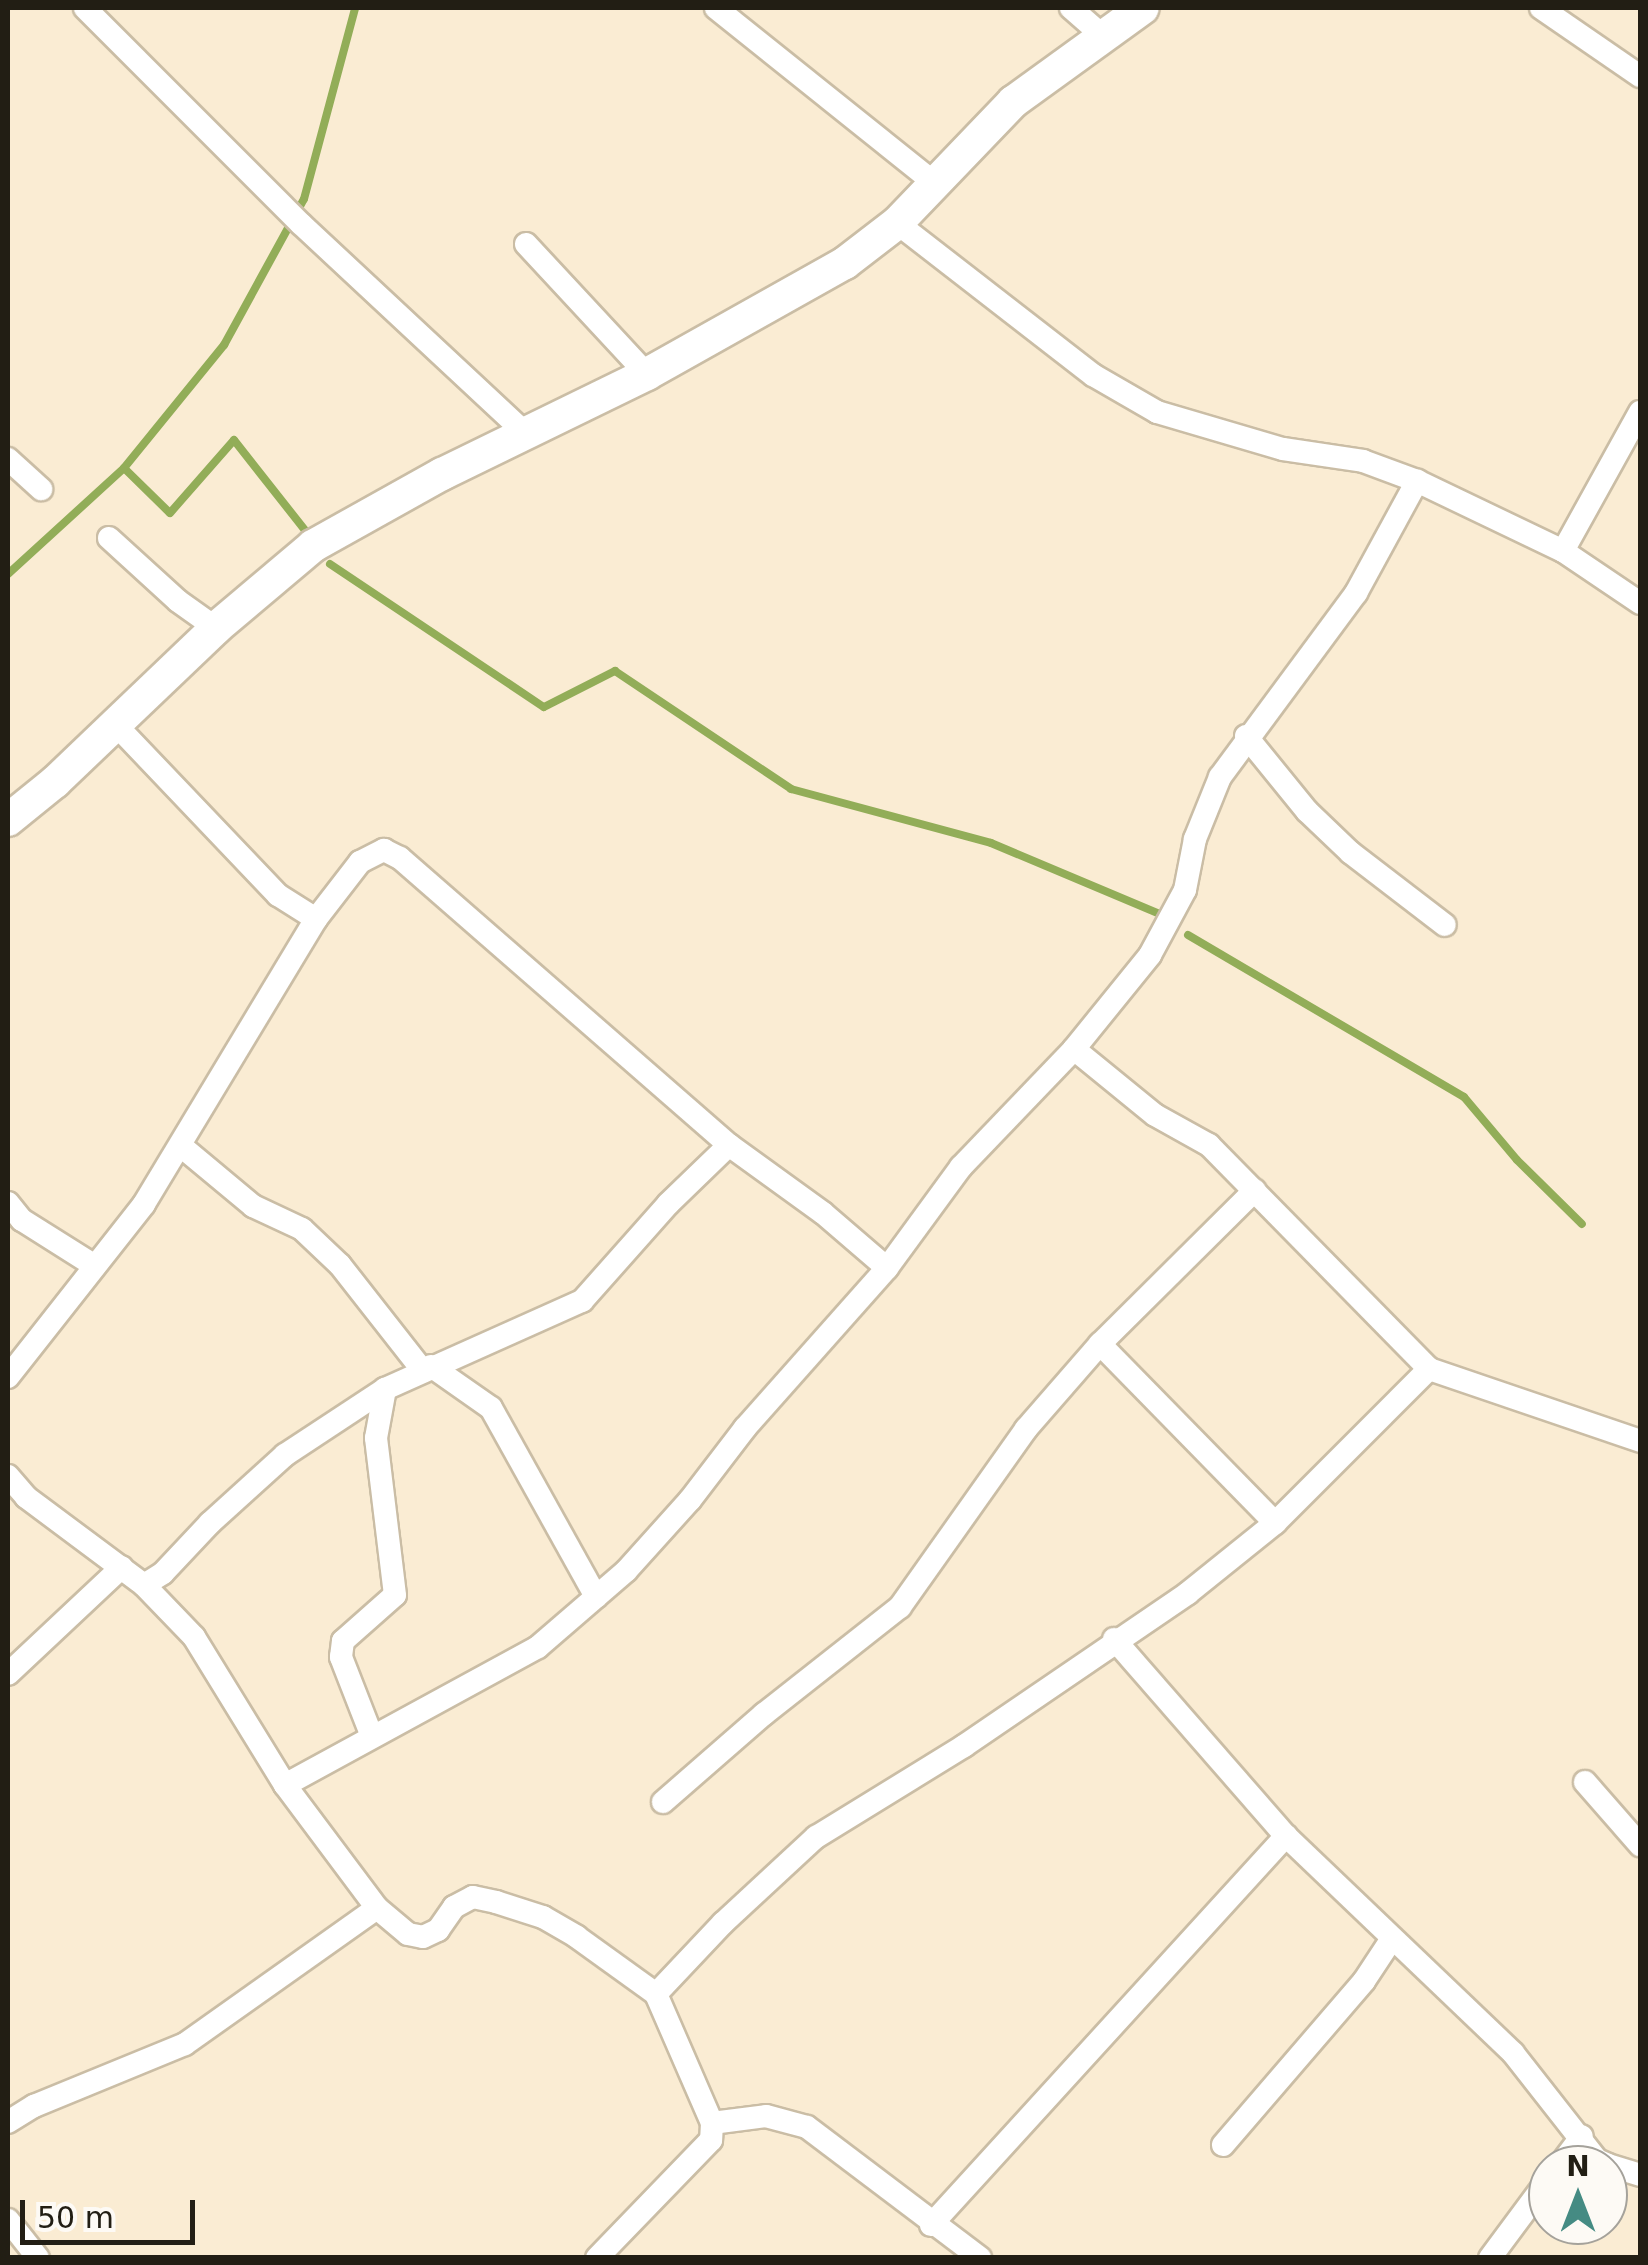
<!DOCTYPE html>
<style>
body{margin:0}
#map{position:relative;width:1648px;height:2265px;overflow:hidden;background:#faecd3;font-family:"DejaVu Sans",sans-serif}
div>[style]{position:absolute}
.stream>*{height:8px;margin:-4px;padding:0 4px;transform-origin:4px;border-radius:4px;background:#92ad58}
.roads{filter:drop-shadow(2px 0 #cabda5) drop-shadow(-2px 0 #cabda5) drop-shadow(0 2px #cabda5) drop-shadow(0 -2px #cabda5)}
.street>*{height:22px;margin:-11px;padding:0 11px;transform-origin:11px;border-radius:11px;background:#fff}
.secondary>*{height:32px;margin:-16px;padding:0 16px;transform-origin:16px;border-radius:16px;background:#fff}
span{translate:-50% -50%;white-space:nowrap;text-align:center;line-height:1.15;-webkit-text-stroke:8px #fdfaf5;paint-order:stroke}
.frame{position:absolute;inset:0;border:10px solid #221e14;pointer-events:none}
.north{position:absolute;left:1528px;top:2145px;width:100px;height:100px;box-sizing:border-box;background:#fdfaf5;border:2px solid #a5a29b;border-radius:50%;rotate:0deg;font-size:28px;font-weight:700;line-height:40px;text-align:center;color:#221e14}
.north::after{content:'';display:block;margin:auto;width:35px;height:45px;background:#458b83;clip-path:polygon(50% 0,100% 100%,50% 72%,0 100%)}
.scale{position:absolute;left:20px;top:2200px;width:175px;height:45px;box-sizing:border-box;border:5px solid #221e14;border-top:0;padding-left:12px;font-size:30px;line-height:35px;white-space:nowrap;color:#221e14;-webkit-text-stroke:8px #fdfaf5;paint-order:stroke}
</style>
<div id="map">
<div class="stream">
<div style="left:124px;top:468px;width:64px;rotate:44.4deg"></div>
<div style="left:170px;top:513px;width:97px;rotate:-48.8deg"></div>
<div style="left:234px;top:440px;width:120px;rotate:51.8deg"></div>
<div style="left:330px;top:564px;width:257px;rotate:33.8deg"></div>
<div style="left:544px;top:707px;width:80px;rotate:-26.9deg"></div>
<div style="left:615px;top:671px;width:212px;rotate:33.8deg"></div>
<div style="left:791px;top:789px;width:207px;rotate:15.1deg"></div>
<div style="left:991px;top:843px;width:186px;rotate:22.8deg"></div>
<div style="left:8px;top:574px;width:157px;rotate:-42.4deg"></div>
<div style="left:124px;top:468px;width:159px;rotate:-50.9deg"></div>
<div style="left:224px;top:345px;width:166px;rotate:-61.3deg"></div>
<div style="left:304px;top:199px;width:198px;rotate:-75deg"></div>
<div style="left:1188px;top:935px;width:320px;rotate:30.4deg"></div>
<div style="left:1464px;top:1097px;width:82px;rotate:49.9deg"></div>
<div style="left:1517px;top:1160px;width:91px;rotate:44.6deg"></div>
</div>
<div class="roads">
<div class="street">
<div style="left:85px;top:8px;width:305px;rotate:45deg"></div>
<div style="left:301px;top:224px;width:308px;rotate:43deg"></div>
<div style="left:716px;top:8px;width:278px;rotate:38.7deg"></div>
<div style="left:1071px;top:8px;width:41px;rotate:41.1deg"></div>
<div style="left:1541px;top:8px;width:120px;rotate:34.5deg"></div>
<div style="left:897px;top:223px;width:248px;rotate:37.8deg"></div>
<div style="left:1093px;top:375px;width:74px;rotate:30deg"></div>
<div style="left:1157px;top:412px;width:131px;rotate:16.4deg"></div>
<div style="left:1283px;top:449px;width:81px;rotate:8.5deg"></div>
<div style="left:1363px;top:461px;width:58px;rotate:20.3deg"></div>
<div style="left:1417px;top:481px;width:162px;rotate:25.6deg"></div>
<div style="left:1563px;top:551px;width:93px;rotate:34deg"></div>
<div style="left:526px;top:244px;width:178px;rotate:47.1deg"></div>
<div style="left:8px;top:459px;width:45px;rotate:42.3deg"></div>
<div style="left:109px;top:538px;width:93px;rotate:42.4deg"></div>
<div style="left:178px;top:601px;width:47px;rotate:35.4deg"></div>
<div style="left:1563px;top:551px;width:159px;rotate:-61deg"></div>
<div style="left:116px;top:725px;width:235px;rotate:46.4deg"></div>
<div style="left:278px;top:895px;width:45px;rotate:32.3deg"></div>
<div style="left:1246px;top:736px;width:97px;rotate:50.9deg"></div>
<div style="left:1307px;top:811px;width:61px;rotate:43.7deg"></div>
<div style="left:1351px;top:853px;width:118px;rotate:37.5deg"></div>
<div style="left:1074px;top:1049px;width:104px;rotate:39.2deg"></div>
<div style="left:1155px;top:1115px;width:62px;rotate:29.1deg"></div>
<div style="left:1209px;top:1145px;width:314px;rotate:45.5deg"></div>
<div style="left:1429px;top:1369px;width:223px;rotate:18.8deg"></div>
<div style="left:181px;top:1146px;width:94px;rotate:39.8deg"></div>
<div style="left:253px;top:1206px;width:54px;rotate:25.1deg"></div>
<div style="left:302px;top:1229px;width:52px;rotate:43.5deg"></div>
<div style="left:340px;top:1265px;width:135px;rotate:51.9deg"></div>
<div style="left:8px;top:1203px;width:22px;rotate:51deg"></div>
<div style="left:22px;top:1220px;width:86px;rotate:32.2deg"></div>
<div style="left:1100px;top:1344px;width:250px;rotate:45.6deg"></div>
<div style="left:431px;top:1366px;width:73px;rotate:35deg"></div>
<div style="left:491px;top:1408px;width:216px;rotate:60.9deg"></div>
<div style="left:8px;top:1377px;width:220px;rotate:-51.8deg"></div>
<div style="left:144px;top:1204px;width:333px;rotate:-58.9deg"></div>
<div style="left:316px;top:919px;width:72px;rotate:-52.3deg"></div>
<div style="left:360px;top:862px;width:27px;rotate:-27deg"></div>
<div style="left:384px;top:850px;width:18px;rotate:27deg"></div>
<div style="left:400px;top:858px;width:437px;rotate:41.1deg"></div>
<div style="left:729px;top:1145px;width:116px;rotate:35.9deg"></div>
<div style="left:823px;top:1213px;width:84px;rotate:40.7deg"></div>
<div style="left:8px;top:1476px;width:28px;rotate:49deg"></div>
<div style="left:26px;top:1497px;width:147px;rotate:36.7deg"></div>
<div style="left:144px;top:1585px;width:72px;rotate:46.1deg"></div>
<div style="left:194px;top:1637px;width:174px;rotate:58.4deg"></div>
<div style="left:285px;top:1785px;width:154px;rotate:53.2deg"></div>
<div style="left:377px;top:1908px;width:40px;rotate:40deg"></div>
<div style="left:408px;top:1934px;width:15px;rotate:11deg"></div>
<div style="left:423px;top:1937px;width:17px;rotate:-25deg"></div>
<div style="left:438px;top:1930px;width:28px;rotate:-55deg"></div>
<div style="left:454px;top:1907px;width:21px;rotate:-28deg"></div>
<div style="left:473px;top:1897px;width:24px;rotate:12deg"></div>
<div style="left:496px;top:1902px;width:49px;rotate:17.7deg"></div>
<div style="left:543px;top:1917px;width:39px;rotate:30deg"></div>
<div style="left:577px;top:1937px;width:97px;rotate:35.8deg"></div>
<div style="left:656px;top:1994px;width:141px;rotate:66.5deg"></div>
<div style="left:712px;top:2123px;width:17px;rotate:93deg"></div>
<div style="left:711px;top:2140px;width:164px;rotate:134deg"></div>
<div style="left:144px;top:1585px;width:22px;rotate:-32deg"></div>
<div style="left:163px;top:1573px;width:69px;rotate:-46.8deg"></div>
<div style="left:210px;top:1523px;width:101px;rotate:-42.2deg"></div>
<div style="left:285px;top:1455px;width:120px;rotate:-33.4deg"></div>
<div style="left:385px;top:1389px;width:216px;rotate:-24.1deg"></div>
<div style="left:582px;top:1301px;width:130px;rotate:-48.4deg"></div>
<div style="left:668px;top:1204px;width:85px;rotate:-44deg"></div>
<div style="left:1114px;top:1639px;width:262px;rotate:48.9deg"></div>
<div style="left:1286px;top:1836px;width:314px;rotate:43.7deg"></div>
<div style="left:1513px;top:2053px;width:136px;rotate:51.9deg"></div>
<div style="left:1597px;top:2160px;width:12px;rotate:24deg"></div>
<div style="left:8px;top:1674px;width:156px;rotate:-43.2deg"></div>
<div style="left:371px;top:1734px;width:83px;rotate:-111.3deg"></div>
<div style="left:341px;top:1657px;width:16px;rotate:-83deg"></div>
<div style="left:343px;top:1641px;width:69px;rotate:-41.5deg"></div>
<div style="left:395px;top:1595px;width:158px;rotate:-96.9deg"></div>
<div style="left:376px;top:1438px;width:50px;rotate:-79.6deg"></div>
<div style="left:1585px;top:1782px;width:84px;rotate:48.9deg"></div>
<div style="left:285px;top:1785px;width:288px;rotate:-28.6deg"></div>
<div style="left:538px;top:1647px;width:116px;rotate:-40.8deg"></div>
<div style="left:626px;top:1571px;width:96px;rotate:-48deg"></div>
<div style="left:690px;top:1500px;width:91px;rotate:-52.6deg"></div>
<div style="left:745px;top:1428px;width:214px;rotate:-48.4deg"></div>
<div style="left:887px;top:1268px;width:125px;rotate:-53.8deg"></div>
<div style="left:961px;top:1167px;width:163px;rotate:-46.2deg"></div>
<div style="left:1074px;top:1049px;width:121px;rotate:-51deg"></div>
<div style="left:1150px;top:955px;width:74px;rotate:-61.7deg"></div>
<div style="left:1185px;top:890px;width:52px;rotate:-78.9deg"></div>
<div style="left:1195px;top:839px;width:67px;rotate:-68deg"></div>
<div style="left:1220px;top:777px;width:229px;rotate:-53.5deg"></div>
<div style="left:1356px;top:593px;width:128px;rotate:-61.4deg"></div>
<div style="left:663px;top:1802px;width:134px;rotate:-41.1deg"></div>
<div style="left:764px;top:1714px;width:173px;rotate:-38.2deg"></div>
<div style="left:900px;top:1607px;width:218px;rotate:-54.7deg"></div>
<div style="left:1026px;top:1429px;width:113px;rotate:-49deg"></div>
<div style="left:1100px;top:1344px;width:218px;rotate:-44.8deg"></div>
<div style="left:656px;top:1994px;width:98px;rotate:-46.7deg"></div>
<div style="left:723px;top:1923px;width:127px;rotate:-42.8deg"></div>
<div style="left:816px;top:1837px;width:174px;rotate:-31.6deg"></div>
<div style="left:964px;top:1746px;width:271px;rotate:-34.3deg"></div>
<div style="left:1188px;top:1593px;width:112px;rotate:-38.8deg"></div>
<div style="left:1275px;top:1523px;width:218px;rotate:-45deg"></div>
<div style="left:8px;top:2122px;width:31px;rotate:-32deg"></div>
<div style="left:34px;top:2106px;width:163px;rotate:-22.3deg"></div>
<div style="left:185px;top:2044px;width:235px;rotate:-35.3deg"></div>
<div style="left:712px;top:2123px;width:54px;rotate:-7.4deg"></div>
<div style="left:766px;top:2116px;width:42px;rotate:15deg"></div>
<div style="left:807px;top:2127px;width:217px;rotate:37.1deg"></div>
<div style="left:1223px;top:2145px;width:216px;rotate:-49.3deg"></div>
<div style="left:1364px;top:1981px;width:49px;rotate:-56.6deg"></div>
<div style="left:1560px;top:2165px;width:36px;rotate:-53deg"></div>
<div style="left:1608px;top:2165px;width:34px;rotate:17deg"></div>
<div style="left:8px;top:2220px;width:48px;rotate:51.7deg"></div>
<div style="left:931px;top:2225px;width:527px;rotate:-47.62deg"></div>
<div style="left:1490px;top:2258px;width:97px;rotate:-53.4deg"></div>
</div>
<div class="secondary">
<div style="left:8px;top:820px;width:60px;rotate:-39deg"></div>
<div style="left:55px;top:782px;width:223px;rotate:-43.7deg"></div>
<div style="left:216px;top:628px;width:127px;rotate:-40.2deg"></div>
<div style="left:313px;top:546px;width:148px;rotate:-29.2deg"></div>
<div style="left:442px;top:474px;width:228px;rotate:-26deg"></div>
<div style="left:647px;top:374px;width:227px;rotate:-29.3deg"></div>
<div style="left:845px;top:263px;width:66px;rotate:-37.6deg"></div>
<div style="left:897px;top:223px;width:168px;rotate:-46.2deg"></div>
<div style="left:1013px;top:102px;width:160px;rotate:-35.9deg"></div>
</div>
</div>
<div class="frame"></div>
<div class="north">N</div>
<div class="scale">50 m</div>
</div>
